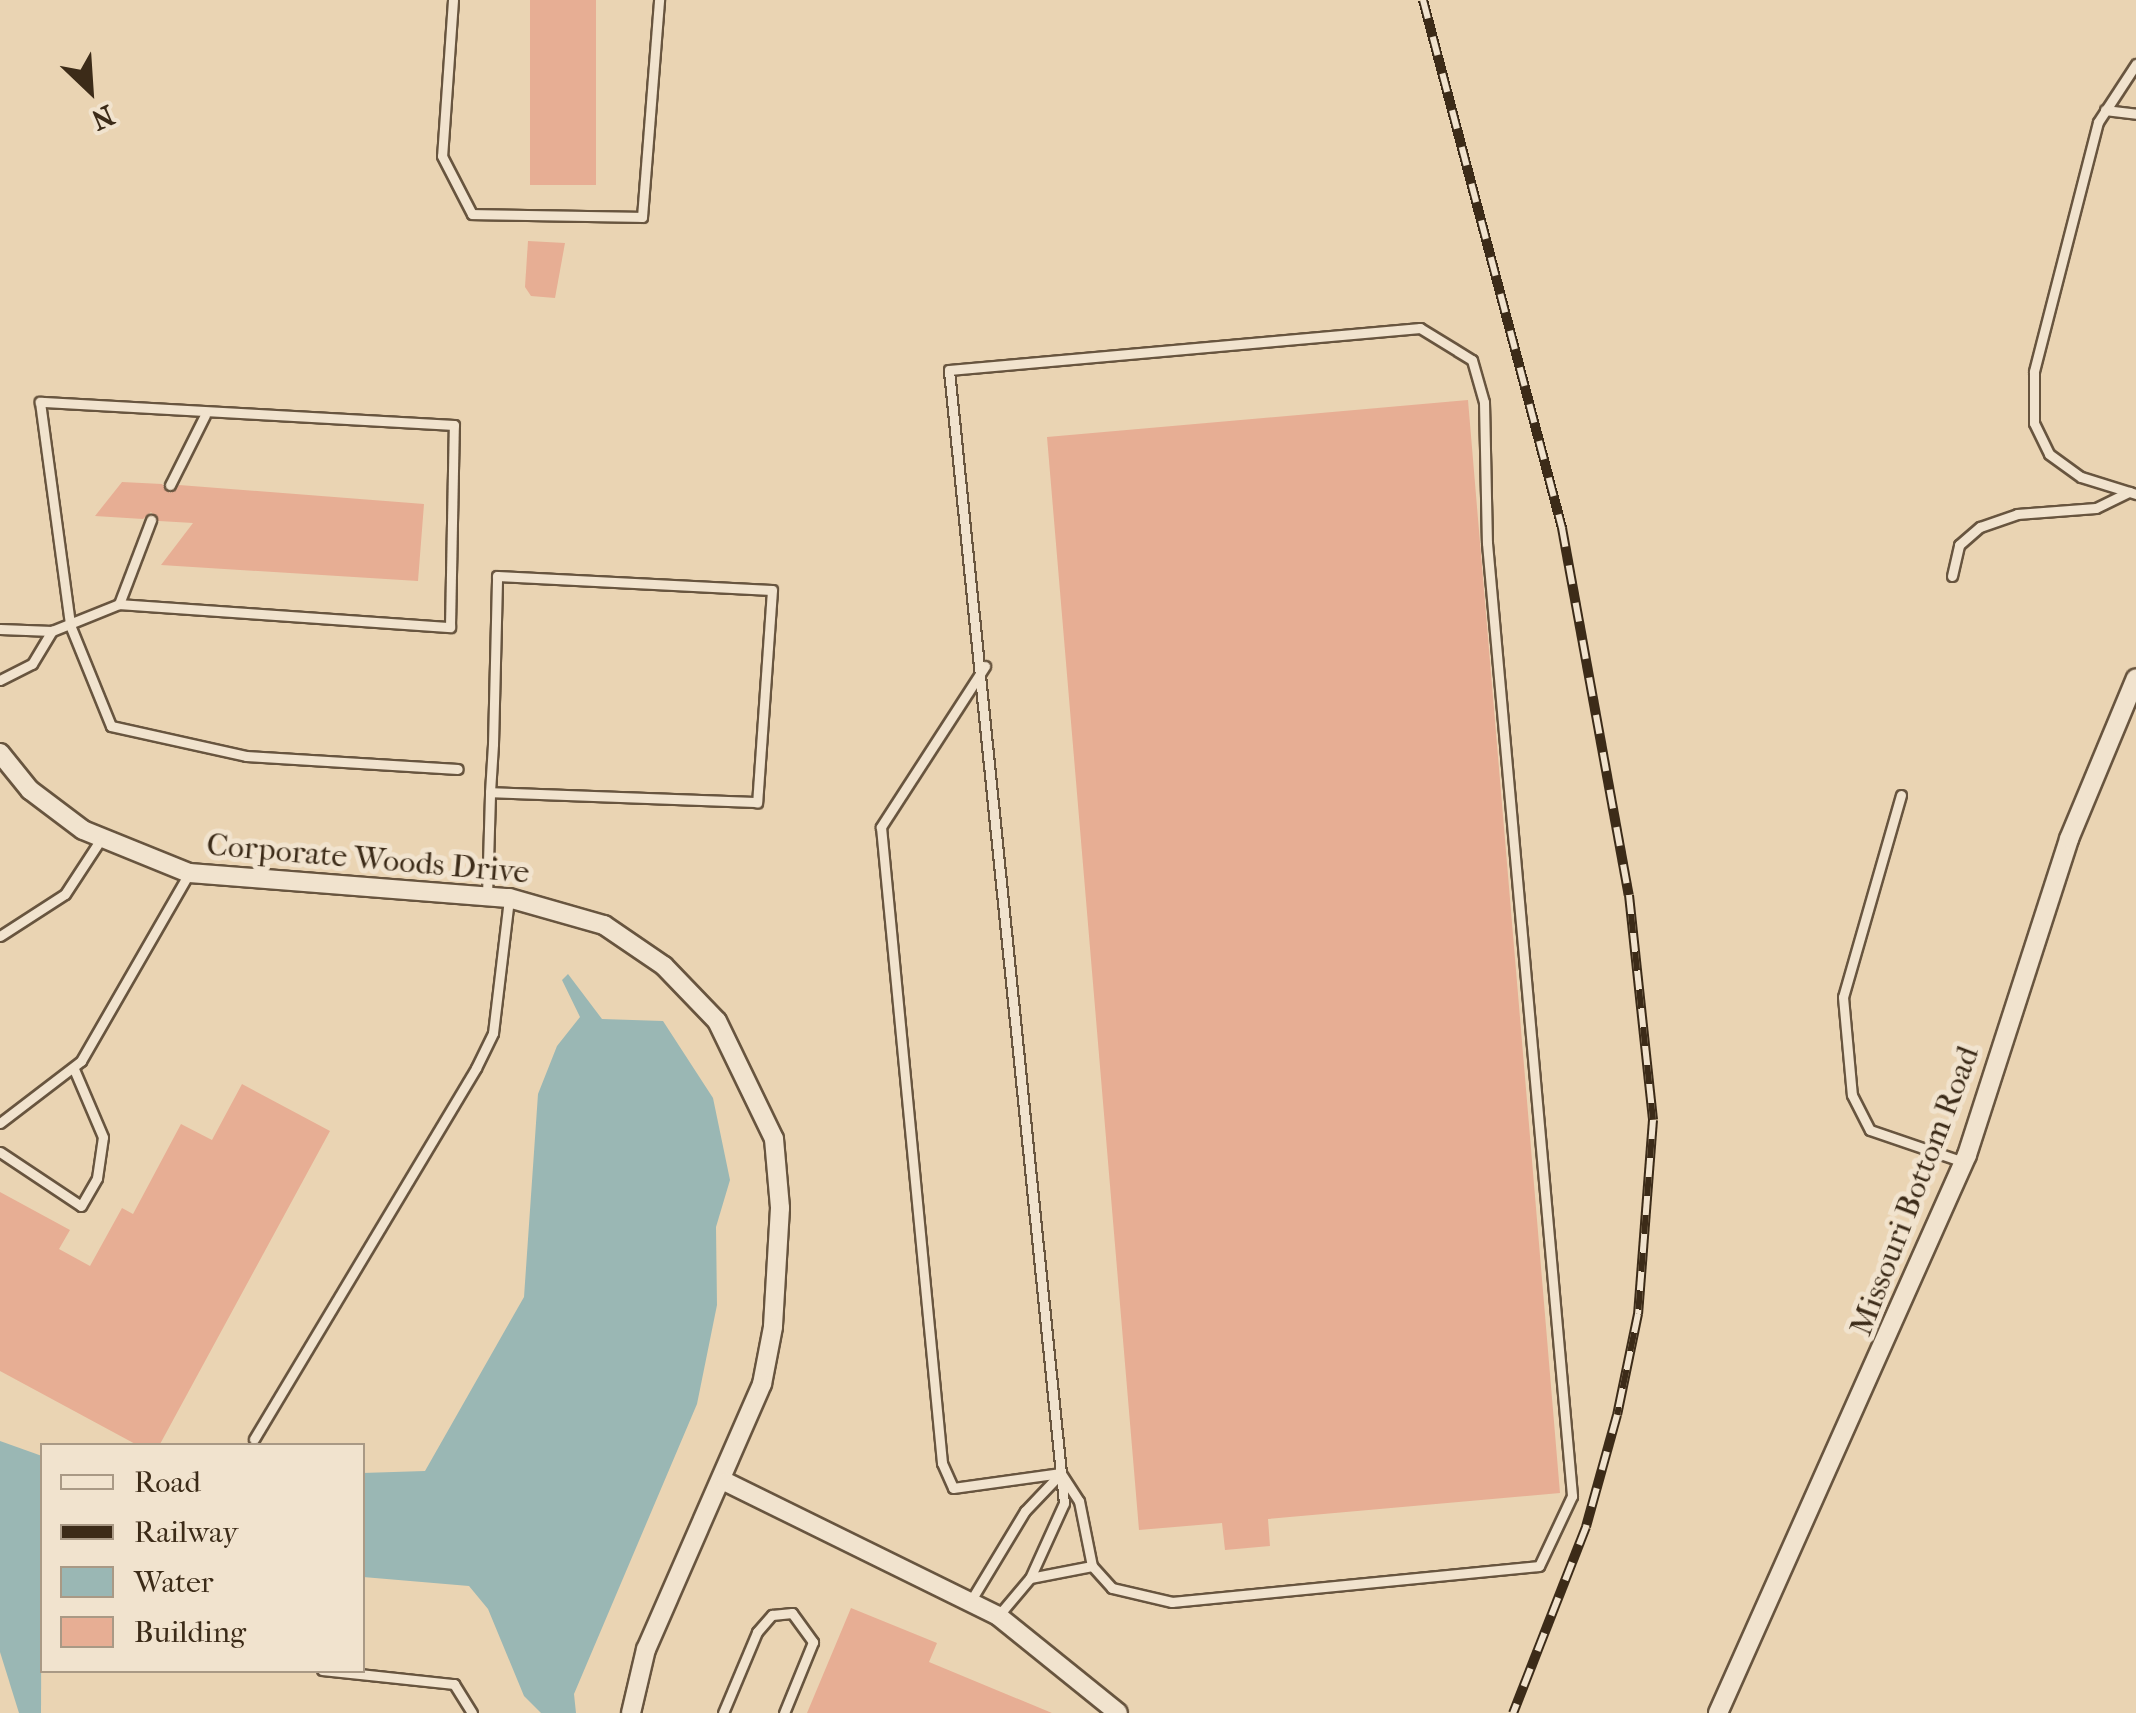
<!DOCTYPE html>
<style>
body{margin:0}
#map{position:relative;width:2136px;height:1713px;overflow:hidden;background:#ead4b3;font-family:"IM FELL French Canon",serif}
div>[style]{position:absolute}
.water>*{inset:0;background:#9ab7b4}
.building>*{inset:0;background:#e7ae94;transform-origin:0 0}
.roads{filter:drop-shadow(2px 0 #68553f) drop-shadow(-2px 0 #68553f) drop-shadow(0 2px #68553f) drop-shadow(0 -2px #68553f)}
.service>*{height:9px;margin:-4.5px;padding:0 4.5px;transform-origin:4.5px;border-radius:4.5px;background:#f1e3ce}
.minor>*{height:18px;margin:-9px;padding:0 9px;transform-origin:9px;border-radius:9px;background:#f1e3ce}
.rail>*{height:10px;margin-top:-5px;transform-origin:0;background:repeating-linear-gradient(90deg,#f1e3ce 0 19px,#3c2b18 0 38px);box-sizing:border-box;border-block:2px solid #3c2b18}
span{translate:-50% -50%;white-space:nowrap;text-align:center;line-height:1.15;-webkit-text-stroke:10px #f1e3ce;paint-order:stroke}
.street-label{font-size:32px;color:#3c2b18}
.legend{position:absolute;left:40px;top:1443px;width:325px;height:230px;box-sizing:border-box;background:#f1e3ce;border:2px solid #a99985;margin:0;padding:12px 18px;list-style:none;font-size:30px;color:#3c2b18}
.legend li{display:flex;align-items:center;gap:20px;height:50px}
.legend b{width:50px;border:2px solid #a99985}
.north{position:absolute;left:40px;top:40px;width:100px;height:100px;-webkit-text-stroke:8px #f1e3ce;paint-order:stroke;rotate:155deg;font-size:28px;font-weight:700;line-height:40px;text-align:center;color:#3c2b18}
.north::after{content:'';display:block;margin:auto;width:35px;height:45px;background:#3c2b18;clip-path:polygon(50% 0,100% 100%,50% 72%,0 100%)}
</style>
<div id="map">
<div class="water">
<div style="clip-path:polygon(568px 974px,602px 1019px,663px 1021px,713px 1098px,730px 1180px,716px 1227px,717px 1305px,697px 1404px,574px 1694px,576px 1713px,541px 1713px,524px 1696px,488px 1609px,469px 1586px,363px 1577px,362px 1473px,425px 1471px,524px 1297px,538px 1094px,557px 1046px,580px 1017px,562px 980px)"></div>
<div style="clip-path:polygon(0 1441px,42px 1456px,41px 1713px,19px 1713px,0 1652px)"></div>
</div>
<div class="building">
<div style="left:530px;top:0;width:66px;height:185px"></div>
<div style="clip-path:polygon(528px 241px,565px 243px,555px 298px,531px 296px,525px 287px)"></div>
<div style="clip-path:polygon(1468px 400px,1560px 1493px,1268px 1519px,1270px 1546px,1225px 1550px,1222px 1523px,1139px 1530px,1047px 437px)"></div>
<div style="clip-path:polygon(122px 482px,162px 484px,170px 493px,179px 485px,424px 504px,418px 581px,161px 565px,193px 523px,159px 521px,151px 512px,143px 519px,95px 516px)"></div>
<div style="clip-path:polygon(242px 1084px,330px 1131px,159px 1446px,139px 1446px,0 1371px,0 1192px,70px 1230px,59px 1249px,90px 1266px,122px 1208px,133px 1214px,181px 1124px,212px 1140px)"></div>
<div style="clip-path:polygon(851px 1608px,937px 1643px,929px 1662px,1052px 1713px,807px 1713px)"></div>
</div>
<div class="roads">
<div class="service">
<div style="left:453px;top:0;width:156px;rotate:94deg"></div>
<div style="left:442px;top:156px;width:65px;rotate:62.7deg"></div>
<div style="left:472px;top:214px;width:170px;rotate:1deg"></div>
<div style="left:642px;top:217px;width:218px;rotate:-85.5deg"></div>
<div style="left:2136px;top:64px;width:69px;rotate:123.2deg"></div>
<div style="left:2098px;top:122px;width:258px;rotate:104.4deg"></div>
<div style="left:2034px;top:372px;width:51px;rotate:90deg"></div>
<div style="left:2034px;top:423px;width:34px;rotate:64deg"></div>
<div style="left:2049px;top:454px;width:39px;rotate:36deg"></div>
<div style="left:2081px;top:477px;width:58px;rotate:17.2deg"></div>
<div style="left:2105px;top:110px;width:31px;rotate:7deg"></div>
<div style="left:170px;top:485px;width:78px;rotate:-63.4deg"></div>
<div style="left:1952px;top:576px;width:32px;rotate:-77deg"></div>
<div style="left:1959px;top:545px;width:28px;rotate:-41deg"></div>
<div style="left:1980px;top:527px;width:39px;rotate:-19deg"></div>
<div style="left:2017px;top:514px;width:79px;rotate:-4.3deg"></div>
<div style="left:2096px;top:508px;width:37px;rotate:-26deg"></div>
<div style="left:119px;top:604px;width:332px;rotate:4deg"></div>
<div style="left:450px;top:627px;width:202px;rotate:-88.9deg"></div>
<div style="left:454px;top:425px;width:415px;rotate:-176.8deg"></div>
<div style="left:40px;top:402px;width:225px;rotate:82.3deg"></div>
<div style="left:70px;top:625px;width:109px;rotate:67.9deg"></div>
<div style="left:111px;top:726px;width:138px;rotate:12.5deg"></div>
<div style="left:246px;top:756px;width:212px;rotate:3.5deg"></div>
<div style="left:0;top:629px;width:52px;rotate:2.2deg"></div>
<div style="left:52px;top:631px;width:72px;rotate:-21.9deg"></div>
<div style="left:119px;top:604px;width:90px;rotate:-69.1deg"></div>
<div style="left:985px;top:666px;width:192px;rotate:122.9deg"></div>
<div style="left:881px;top:827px;width:639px;rotate:84.52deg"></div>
<div style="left:942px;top:1463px;width:27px;rotate:66deg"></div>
<div style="left:953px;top:1488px;width:109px;rotate:-7.9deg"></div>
<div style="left:0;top:680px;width:36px;rotate:-27deg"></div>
<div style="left:32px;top:664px;width:39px;rotate:-59deg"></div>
<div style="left:1901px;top:795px;width:210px;rotate:106deg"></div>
<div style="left:1843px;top:997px;width:98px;rotate:84.8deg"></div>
<div style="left:1852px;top:1095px;width:39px;rotate:63deg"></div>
<div style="left:1870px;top:1130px;width:99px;rotate:18.8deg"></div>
<div style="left:487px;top:896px;width:104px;rotate:-88.3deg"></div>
<div style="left:490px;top:792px;width:48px;rotate:-86.4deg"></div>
<div style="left:493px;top:744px;width:168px;rotate:-88.6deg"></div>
<div style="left:497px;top:576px;width:275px;rotate:2.9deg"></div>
<div style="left:772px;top:590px;width:213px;rotate:94deg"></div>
<div style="left:757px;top:802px;width:267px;rotate:-177.9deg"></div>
<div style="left:0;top:936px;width:77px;rotate:-32.9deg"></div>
<div style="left:65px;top:894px;width:66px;rotate:-56.8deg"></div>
<div style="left:0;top:1123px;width:102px;rotate:-37.4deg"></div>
<div style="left:81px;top:1061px;width:217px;rotate:-60.1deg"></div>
<div style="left:0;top:1152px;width:97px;rotate:33.7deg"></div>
<div style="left:81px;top:1206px;width:32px;rotate:-60deg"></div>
<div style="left:97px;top:1178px;width:41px;rotate:-81.7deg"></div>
<div style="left:103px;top:1137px;width:74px;rotate:-113.1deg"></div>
<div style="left:254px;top:1439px;width:432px;rotate:-59.1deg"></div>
<div style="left:476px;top:1068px;width:39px;rotate:-64deg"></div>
<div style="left:493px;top:1033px;width:136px;rotate:-83.2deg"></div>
<div style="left:1062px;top:1475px;width:31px;rotate:57deg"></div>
<div style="left:1079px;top:1501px;width:66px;rotate:78.7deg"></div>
<div style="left:970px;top:1602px;width:106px;rotate:-58.9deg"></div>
<div style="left:1025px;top:1511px;width:52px;rotate:-46.5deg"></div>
<div style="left:998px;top:1616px;width:50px;rotate:-49.9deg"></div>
<div style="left:1030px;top:1578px;width:82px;rotate:-65.6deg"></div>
<div style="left:1064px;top:1503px;width:1139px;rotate:-95.8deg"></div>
<div style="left:949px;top:370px;width:473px;rotate:-5.1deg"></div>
<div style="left:1420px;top:328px;width:61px;rotate:31.6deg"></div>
<div style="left:1472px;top:360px;width:44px;rotate:74.1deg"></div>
<div style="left:1484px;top:402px;width:141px;rotate:88.8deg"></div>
<div style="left:1487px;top:543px;width:957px;rotate:84.9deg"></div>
<div style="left:1572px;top:1496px;width:77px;rotate:115.2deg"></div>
<div style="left:1539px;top:1566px;width:369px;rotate:174.4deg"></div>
<div style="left:1172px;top:1602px;width:62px;rotate:-166.9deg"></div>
<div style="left:1112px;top:1588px;width:30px;rotate:-132deg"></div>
<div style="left:1092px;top:1566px;width:63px;rotate:169deg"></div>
<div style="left:322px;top:1670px;width:133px;rotate:6.1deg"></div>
<div style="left:454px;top:1684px;width:34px;rotate:58deg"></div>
<div style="left:723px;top:1713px;width:88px;rotate:-67.2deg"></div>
<div style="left:757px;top:1632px;width:23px;rotate:-49deg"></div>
<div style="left:772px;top:1615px;width:20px;rotate:-6deg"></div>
<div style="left:792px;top:1613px;width:36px;rotate:54deg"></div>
<div style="left:813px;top:1642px;width:77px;rotate:112.2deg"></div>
</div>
<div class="minor">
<div style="left:0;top:753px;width:48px;rotate:51deg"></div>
<div style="left:30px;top:790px;width:66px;rotate:37deg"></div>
<div style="left:83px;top:830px;width:114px;rotate:22.1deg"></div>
<div style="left:189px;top:873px;width:321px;rotate:4.5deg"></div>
<div style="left:509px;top:898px;width:99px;rotate:15.9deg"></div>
<div style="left:604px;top:925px;width:73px;rotate:34.3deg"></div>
<div style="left:664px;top:966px;width:76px;rotate:46.1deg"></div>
<div style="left:717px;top:1021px;width:131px;rotate:64.2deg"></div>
<div style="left:774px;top:1139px;width:69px;rotate:85deg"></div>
<div style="left:780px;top:1208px;width:119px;rotate:93.4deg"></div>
<div style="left:773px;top:1327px;width:58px;rotate:100.9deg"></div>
<div style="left:762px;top:1384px;width:289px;rotate:113.6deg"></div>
<div style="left:646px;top:1649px;width:66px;rotate:103.2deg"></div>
<div style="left:726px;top:1482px;width:303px;rotate:26.2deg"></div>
<div style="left:998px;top:1616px;width:154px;rotate:38.9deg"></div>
<div style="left:1718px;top:1713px;width:611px;rotate:-65.95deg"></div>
<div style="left:1967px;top:1155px;width:332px;rotate:-72.1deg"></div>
<div style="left:2069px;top:839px;width:174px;rotate:-67.4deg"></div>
</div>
</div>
<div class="rail">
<div style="left:1423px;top:0;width:546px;rotate:75.25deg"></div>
<div style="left:1562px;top:528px;width:373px;rotate:79.7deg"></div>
<div style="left:1629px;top:895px;width:226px;rotate:83.9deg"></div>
<div style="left:1653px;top:1120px;width:195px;rotate:94.4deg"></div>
<div style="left:1638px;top:1314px;width:103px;rotate:101.7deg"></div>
<div style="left:1617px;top:1415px;width:116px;rotate:105.5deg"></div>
<div style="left:1586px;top:1527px;width:200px;rotate:111.4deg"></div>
</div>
<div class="street-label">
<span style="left:368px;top:859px;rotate:5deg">Corporate Woods Drive</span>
<span style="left:1915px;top:1191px;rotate:-69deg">Missouri Bottom Road</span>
</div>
<ul class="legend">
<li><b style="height:12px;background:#f1e3ce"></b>Road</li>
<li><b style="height:12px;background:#3c2b18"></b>Railway</li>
<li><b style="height:28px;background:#9ab7b4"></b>Water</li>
<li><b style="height:28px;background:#e7ae94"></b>Building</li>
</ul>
<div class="north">N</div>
</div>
